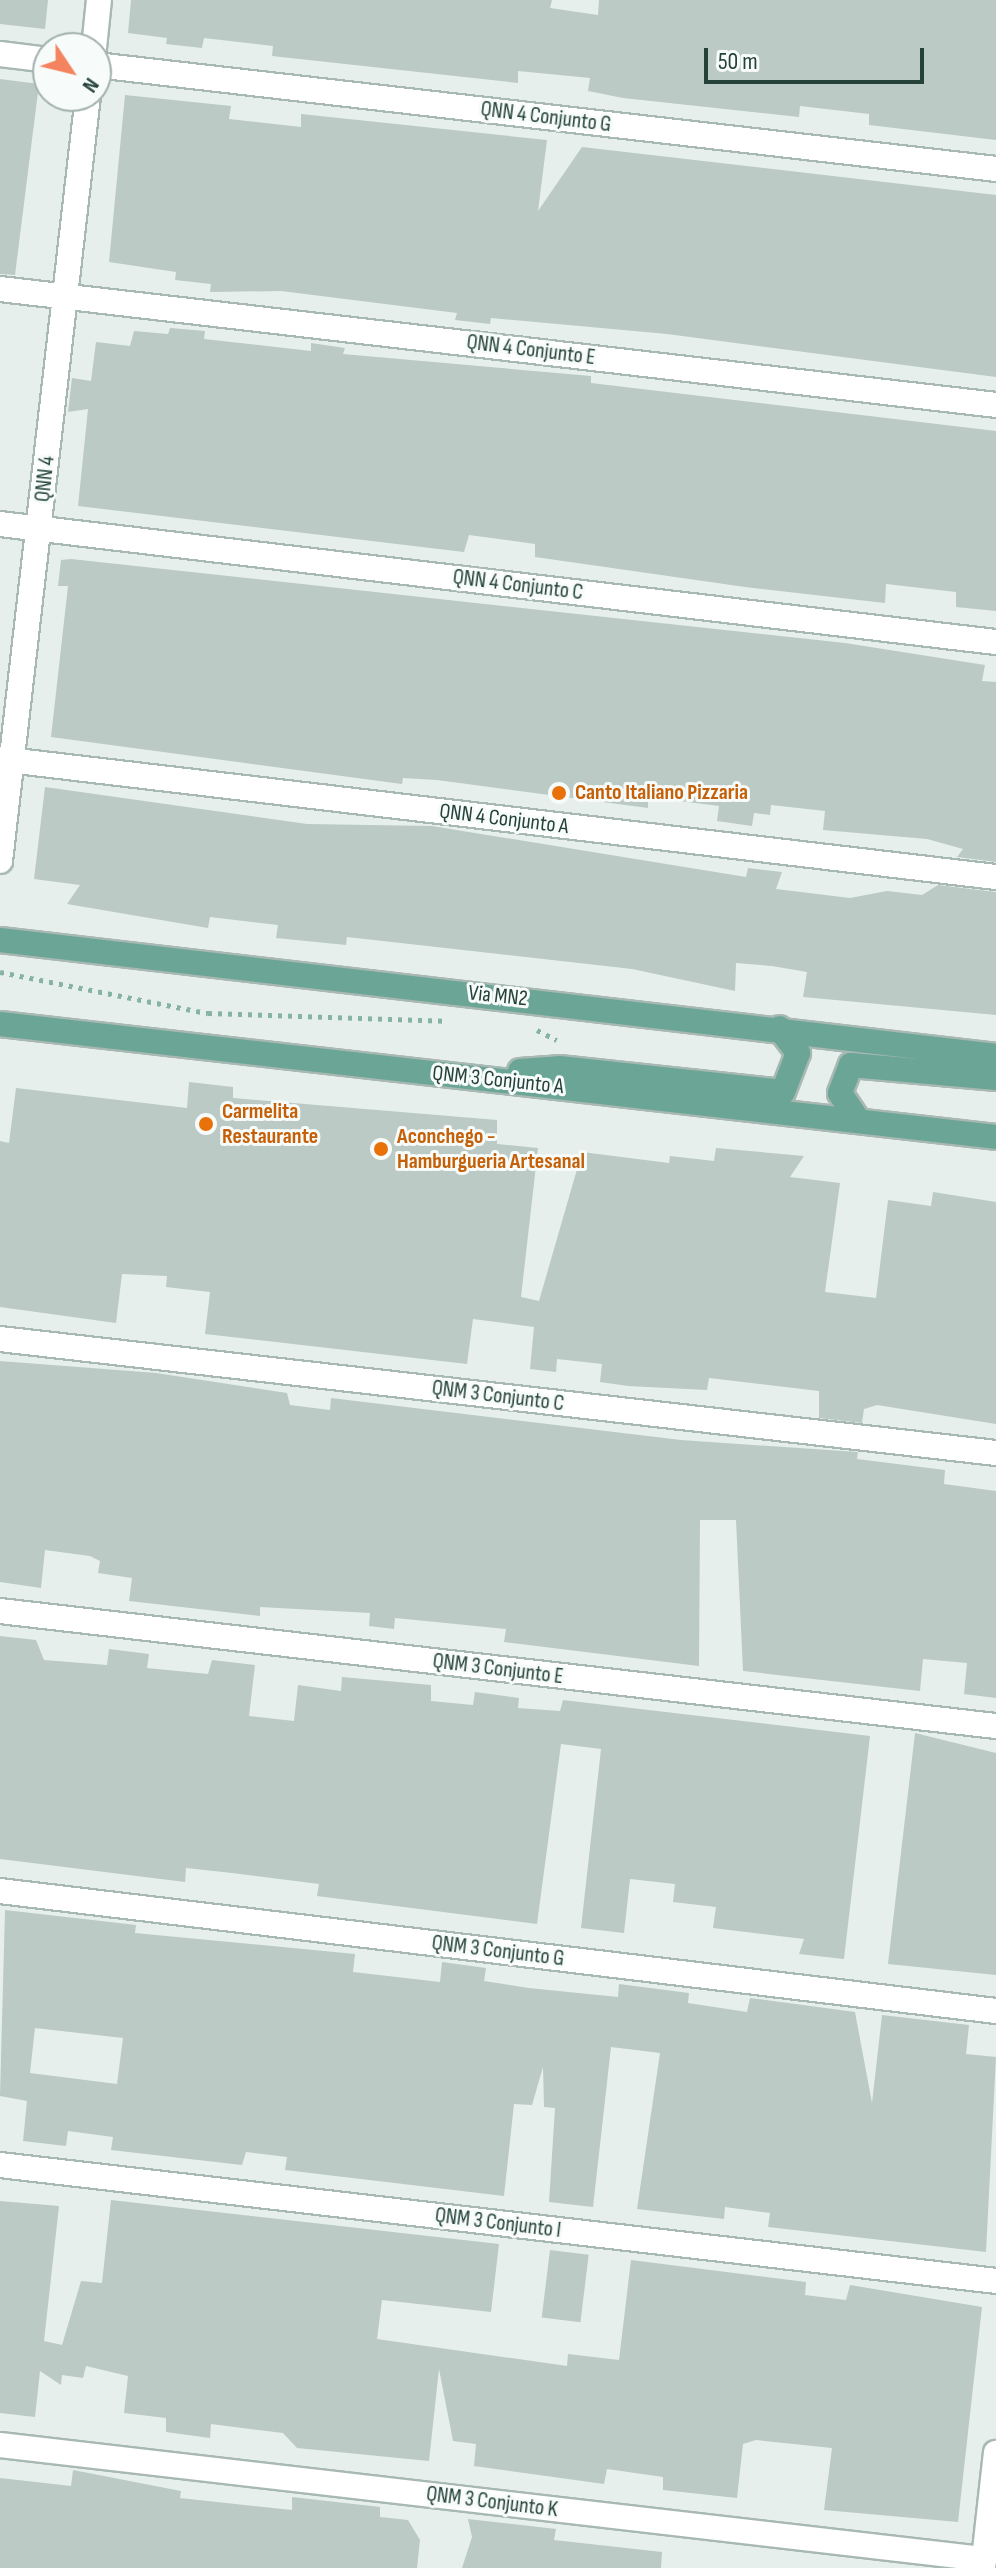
<!DOCTYPE html>
<style>
body{margin:0}
#map{position:relative;width:996px;height:2568px;overflow:hidden;background:#e6efeb;font-family:"Sofia Sans Condensed",sans-serif}
div>[style]{position:absolute}
.building>*{inset:0;background:#bbcac4;transform-origin:0 0}
.path>*{height:5px;margin-top:-2.5px;transform-origin:0;background:repeating-linear-gradient(90deg,#86b3a5 0 4px,transparent 0 10px)}
.roads{filter:drop-shadow(2px 0 #a8b8b2) drop-shadow(-2px 0 #a8b8b2) drop-shadow(0 2px #a8b8b2) drop-shadow(0 -2px #a8b8b2)}
.minor>*{height:24px;margin:-12px;padding:0 12px;transform-origin:12px;border-radius:12px;background:#fff}
.major>*{height:24px;margin:-12px;padding:0 12px;transform-origin:12px;border-radius:12px;background:#6aa596}
.dots>*{width:22px;height:22px;translate:-50% -50%;box-sizing:border-box;border:4px solid #f7fbf9;border-radius:50%}
span{translate:-50% -50%;white-space:nowrap;text-align:center;line-height:1.15;-webkit-text-stroke:6px #f7fbf9;paint-order:stroke}
.street-label{font-size:22px;color:#24423a}
.food-label{font-size:22px;color:#c56008;font-weight:700}
.left{translate:0 -50%;text-align:left}
.north{position:absolute;left:32px;top:32px;width:80px;height:80px;box-sizing:border-box;background:#f7fbf9;border:2px solid #a3b1ad;border-radius:50%;rotate:125deg;font-size:22px;font-weight:700;line-height:32px;text-align:center;color:#24423a}
.north::after{content:'';display:block;margin:auto;width:28px;height:36px;background:#f4845f;clip-path:polygon(50% 0,100% 100%,50% 72%,0 100%)}
.scale{position:absolute;left:704px;top:48px;width:220px;height:36px;box-sizing:border-box;border:4px solid #24423a;border-top:0;padding-left:10px;font-size:24px;line-height:28px;white-space:nowrap;color:#24423a;-webkit-text-stroke:6px #f7fbf9;paint-order:stroke}
</style>
<div id="map">
<div class="building">
<div style="clip-path:polygon(0 0,48px 0,45px 29px,0 24px)"></div>
<div style="clip-path:polygon(131px 0,552px 0,550px 8px,598px 15px,599px 0,996px 0,996px 140px,869px 125px,869px 114px,800px 106px,799px 117px,623px 98px,588px 91px,590px 78px,518px 71px,518px 83px,272px 56px,273px 46px,204px 38px,202px 48px,166px 44px,167px 38px,128px 33px)"></div>
<div style="clip-path:polygon(0 79px,39px 84px,15px 275px,0 274px)"></div>
<div style="clip-path:polygon(125px 95px,231px 106px,229px 119px,301px 127px,301px 114px,547px 140px,538px 211px,582px 147px,996px 195px,996px 377px,667px 334px,491px 318px,490px 324px,455px 320px,457px 313px,281px 291px,210px 292px,211px 284px,175px 280px,176px 272px,109px 262px)"></div>
<div style="clip-path:polygon(170px 328px,205px 331px,204px 339px,311px 351px,311px 343px,345px 348px,343px 354px,591px 376px,591px 383px,996px 431px,996px 611px,956px 607px,956px 592px,886px 584px,885px 603px,745px 587px,535px 557px,535px 544px,469px 535px,464px 552px,78px 506px,88px 409px,68px 412px,72px 378px,91px 381px,96px 342px,130px 346px,134px 331px,168px 334px)"></div>
<div style="clip-path:polygon(71px 559px,845px 643px,985px 665px,982px 681px,996px 682px,996px 862px,957px 857px,963px 849px,927px 839px,823px 830px,825px 811px,771px 805px,770px 815px,754px 813px,752px 826px,717px 821px,719px 806px,648px 797px,648px 808px,437px 780px,403px 778px,402px 784px,51px 737px,68px 586px,58px 586px,61px 560px)"></div>
<div style="clip-path:polygon(45px 787px,307px 824px,432px 826px,746px 877px,748px 868px,782px 872px,776px 889px,850px 898px,887px 891px,922px 895px,938px 885px,996px 892px,996px 1015px,803px 997px,807px 972px,772px 966px,736px 963px,735px 991px,632px 969px,347px 937px,346px 945px,276px 938px,278px 925px,210px 917px,208px 928px,67px 904px,80px 885px,34px 879px)"></div>
<div style="clip-path:polygon(189px 1082px,233px 1087px,233px 1098px,497px 1120px,497px 1144px,538px 1148px,521px 1297px,539px 1301px,582px 1152px,669px 1163px,670px 1156px,714px 1161px,716px 1148px,804px 1156px,790px 1177px,840px 1183px,825px 1292px,876px 1298px,888px 1200px,931px 1206px,933px 1192px,996px 1202px,996px 1424px,877px 1405px,864px 1409px,862px 1423px,819px 1418px,819px 1391px,709px 1378px,707px 1390px,628px 1386px,600px 1382px,602px 1364px,557px 1359px,556px 1372px,530px 1369px,534px 1327px,473px 1319px,467px 1364px,205px 1334px,210px 1292px,166px 1287px,167px 1276px,122px 1274px,116px 1323px,0 1307px,0 1141px,9px 1143px,16px 1088px,187px 1108px)"></div>
<div style="clip-path:polygon(0 1361px,156px 1373px,287px 1393px,290px 1405px,330px 1410px,331px 1398px,681px 1440px,858px 1452px,857px 1459px,945px 1470px,944px 1484px,996px 1491px,996px 1698px,964px 1694px,967px 1663px,923px 1659px,920px 1691px,743px 1671px,736px 1520px,700px 1520px,699px 1666px,504px 1642px,506px 1629px,395px 1618px,394px 1629px,369px 1626px,370px 1613px,260px 1607px,260px 1616px,129px 1601px,132px 1578px,98px 1573px,100px 1561px,90px 1556px,45px 1550px,41px 1588px,0 1582px)"></div>
<div style="clip-path:polygon(0 1636px,36px 1640px,44px 1660px,107px 1665px,109px 1649px,149px 1654px,147px 1668px,208px 1674px,212px 1660px,255px 1665px,249px 1716px,294px 1721px,298px 1685px,341px 1691px,342px 1677px,431px 1685px,431px 1701px,473px 1705px,475px 1692px,519px 1698px,518px 1708px,560px 1711px,563px 1700px,870px 1736px,844px 1959px,799px 1954px,804px 1939px,713px 1928px,716px 1907px,673px 1902px,675px 1884px,630px 1879px,624px 1933px,581px 1928px,601px 1749px,561px 1744px,537px 1924px,317px 1896px,319px 1884px,232px 1873px,186px 1868px,185px 1882px,0 1859px)"></div>
<div style="clip-path:polygon(915px 1733px,996px 1753px,996px 1975px,888px 1964px)"></div>
<div style="clip-path:polygon(evenodd,5px 1910px,136px 1925px,135px 1933px,355px 1954px,353px 1972px,440px 1982px,442px 1962px,486px 1968px,484px 1981px,529px 1988px,618px 1997px,619px 1984px,689px 1993px,688px 2003px,747px 2012px,750px 1998px,855px 2012px,872px 2103px,882px 2015px,969px 2025px,966px 2054px,996px 2057px,986px 2252px,768px 2227px,770px 2213px,725px 2207px,724px 2219px,637px 2209px,660px 2053px,611px 2047px,593px 2207px,549px 2202px,555px 2108px,544px 2107px,543px 2067px,532px 2105px,514px 2104px,504px 2196px,285px 2170px,287px 2157px,246px 2152px,242px 2165px,111px 2150px,113px 2137px,68px 2131px,66px 2146px,23px 2141px,27px 2101px,0 2096px,5px 1910px,35px 2028px,123px 2038px,117px 2084px,30px 2073px,35px 2028px)"></div>
<div style="clip-path:polygon(111px 2200px,499px 2244px,491px 2312px,382px 2300px,377px 2339px,567px 2366px,568px 2354px,619px 2360px,631px 2260px,806px 2282px,805px 2295px,846px 2300px,850px 2285px,982px 2307px,958px 2522px,824px 2510px,832px 2448px,756px 2440px,743px 2444px,737px 2498px,663px 2490px,663px 2477px,607px 2469px,604px 2484px,474px 2466px,476px 2444px,453px 2441px,439px 2369px,429px 2461px,297px 2448px,283px 2433px,211px 2424px,210px 2438px,166px 2432px,166px 2418px,124px 2413px,128px 2376px,86px 2366px,83px 2378px,62px 2375px,61px 2385px,40px 2371px,35px 2417px,0 2413px,0 2201px,59px 2206px,44px 2341px,62px 2345px,81px 2281px,102px 2283px)"></div>
<div style="left:550px;top:2250px;width:39px;height:68px;rotate:7deg"></div>
<div style="clip-path:polygon(73px 2470px,181px 2491px,180px 2498px,292px 2510px,292px 2497px,380px 2507px,380px 2517px,408px 2520px,420px 2540px,417px 2568px,0 2568px,0 2478px,71px 2486px)"></div>
<div style="clip-path:polygon(468px 2519px,556px 2529px,554px 2540px,662px 2552px,661px 2568px,462px 2568px,472px 2537px)"></div>
</div>
<div class="path">
<div style="left:0;top:972px;width:212px;rotate:11.2deg"></div>
<div style="left:208px;top:1013px;width:237px;rotate:1.9deg"></div>
<div style="left:537px;top:1030px;width:22px;rotate:27deg"></div>
</div>
<div class="roads">
<div class="minor">
<div style="left:94px;top:48px;width:48px;rotate:-84.1deg"></div>
<div style="left:0;top:54px;width:48px;rotate:7.1deg"></div>
<div style="left:96px;top:65px;width:906px;rotate:6.59deg"></div>
<div style="left:0;top:289px;width:1003px;rotate:6.64deg"></div>
<div style="left:0;top:524px;width:1003px;rotate:6.76deg"></div>
<div style="left:0;top:759px;width:1003px;rotate:6.76deg"></div>
<div style="left:0;top:861px;width:770px;rotate:-83.44deg"></div>
<div style="left:0;top:1339px;width:1003px;rotate:6.53deg"></div>
<div style="left:0;top:1611px;width:1003px;rotate:6.59deg"></div>
<div style="left:0;top:1891px;width:1003px;rotate:6.87deg"></div>
<div style="left:0;top:2165px;width:1003px;rotate:6.64deg"></div>
<div style="left:0;top:2445px;width:991px;rotate:6.61deg"></div>
<div style="left:983px;top:2568px;width:116px;rotate:-83.6deg"></div>
</div>
<div class="major">
<div style="left:0;top:940px;width:1003px;rotate:6.64deg"></div>
<div style="left:0;top:1024px;width:1002px;rotate:6.47deg"></div>
<div style="left:520px;top:1071px;width:39px;rotate:-4deg"></div>
<div style="left:559px;top:1068px;width:225px;rotate:6.1deg"></div>
<div style="left:783px;top:1092px;width:42px;rotate:-69deg"></div>
<div style="left:798px;top:1053px;width:31px;rotate:-127deg"></div>
<div style="left:858px;top:1120px;width:32px;rotate:-124deg"></div>
<div style="left:840px;top:1093px;width:30px;rotate:-69deg"></div>
<div style="left:851px;top:1065px;width:146px;rotate:5.1deg"></div>
</div>
</div>
<div class="dots">
<div style="left:559px;top:793px;background:#e8710a"></div>
<div style="left:206px;top:1124px;background:#e8710a"></div>
<div style="left:381px;top:1149px;background:#e8710a"></div>
</div>
<div class="street-label">
<span style="left:546px;top:117px;rotate:7deg">QNN 4 Conjunto G</span>
<span style="left:531px;top:350px;rotate:7deg">QNN 4 Conjunto E</span>
<span style="left:45px;top:479px;rotate:-84deg">QNN 4</span>
<span style="left:518px;top:585px;rotate:7deg">QNN 4 Conjunto C</span>
<span style="left:504px;top:819px;rotate:7deg">QNN 4 Conjunto A</span>
<span style="left:498px;top:996px;rotate:6deg">Via MN2</span>
<span style="left:498px;top:1080px;rotate:6deg">QNM 3 Conjunto A</span>
<span style="left:498px;top:1396px;rotate:7deg">QNM 3 Conjunto C</span>
<span style="left:498px;top:1669px;rotate:7deg">QNM 3 Conjunto E</span>
<span style="left:498px;top:1951px;rotate:7deg">QNM 3 Conjunto G</span>
<span style="left:498px;top:2223px;rotate:7deg">QNM 3 Conjunto I</span>
<span style="left:492px;top:2502px;rotate:7deg">QNM 3 Conjunto K</span>
</div>
<div class="food-label">
<span class="left" style="left:575px;top:793px">Canto Italiano Pizzaria</span>
<span class="left" style="left:222px;top:1124px">Carmelita<br>Restaurante</span>
<span class="left" style="left:397px;top:1149px">Aconchego -<br>Hamburgueria Artesanal</span>
</div>
<div class="north">N</div>
<div class="scale">50 m</div>
</div>
